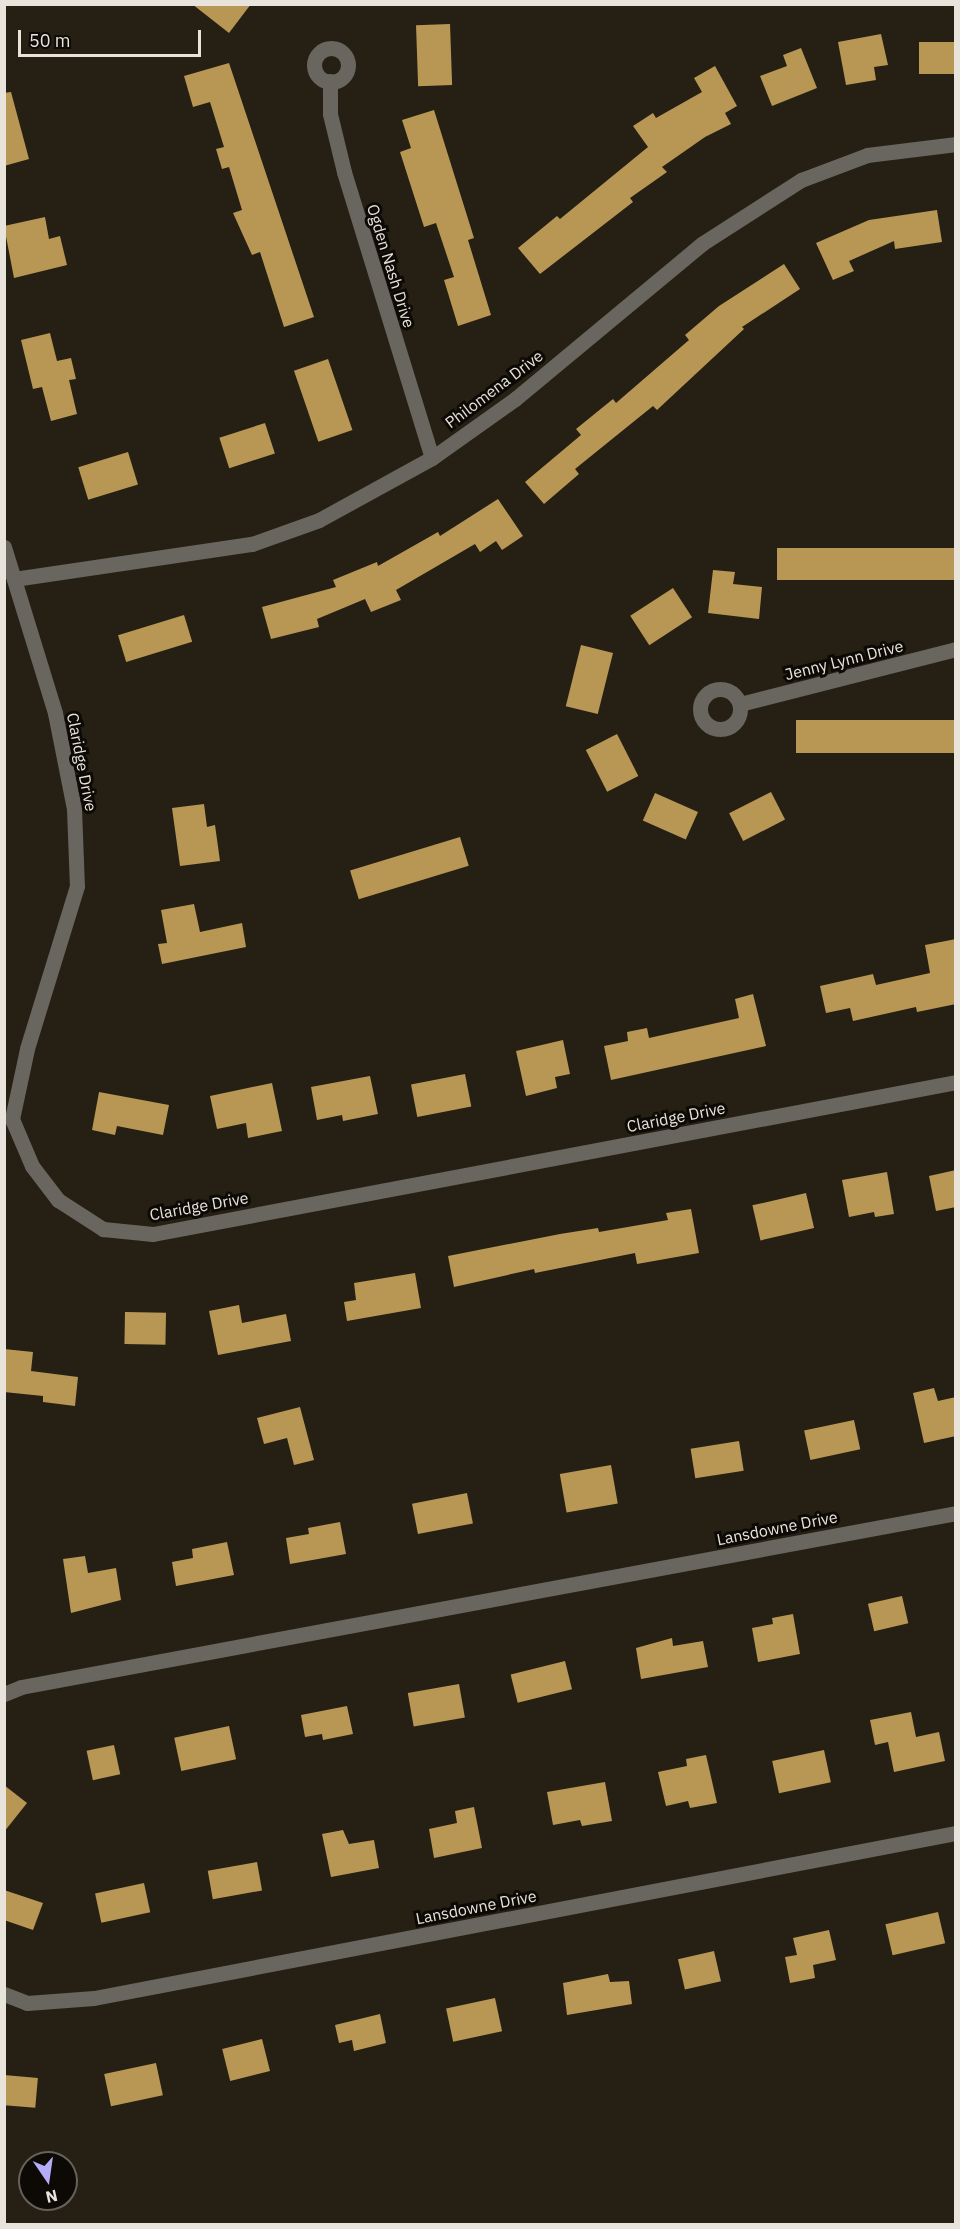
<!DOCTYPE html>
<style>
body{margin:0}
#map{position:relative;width:960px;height:2229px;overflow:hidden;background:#262014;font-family:"IBM Plex Sans",sans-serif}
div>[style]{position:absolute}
.building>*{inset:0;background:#b89754;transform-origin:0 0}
.minor>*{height:15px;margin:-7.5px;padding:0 7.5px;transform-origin:7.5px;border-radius:7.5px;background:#696660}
.minor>.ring{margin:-7.5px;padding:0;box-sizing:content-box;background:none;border:15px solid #696660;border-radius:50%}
span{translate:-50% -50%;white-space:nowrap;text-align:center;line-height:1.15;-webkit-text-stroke:6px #0d0a06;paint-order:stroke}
.street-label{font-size:16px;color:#e8e3db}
.frame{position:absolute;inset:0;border:6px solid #e8e3db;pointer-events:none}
.north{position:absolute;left:18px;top:2151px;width:60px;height:60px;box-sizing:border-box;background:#0d0a06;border:2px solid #65615b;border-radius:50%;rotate:167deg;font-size:16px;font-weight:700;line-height:24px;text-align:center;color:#e8e3db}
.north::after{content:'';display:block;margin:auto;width:21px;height:27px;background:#b5acf9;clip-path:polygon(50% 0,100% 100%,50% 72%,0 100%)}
.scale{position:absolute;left:18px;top:30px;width:183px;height:27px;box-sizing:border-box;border:3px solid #e8e3db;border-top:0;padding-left:8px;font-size:18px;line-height:21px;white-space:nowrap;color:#e8e3db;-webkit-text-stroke:4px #0d0a06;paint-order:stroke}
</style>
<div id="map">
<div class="building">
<div style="clip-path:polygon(192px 4px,251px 4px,229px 33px)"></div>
<div style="left:450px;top:24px;width:61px;height:34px;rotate:88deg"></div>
<div style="clip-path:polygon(881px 34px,888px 65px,874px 67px,876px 80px,846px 85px,838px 42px)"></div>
<div style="left:956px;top:42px;width:32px;height:37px;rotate:90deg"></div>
<div style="clip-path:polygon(801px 48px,817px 88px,772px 106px,760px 76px,787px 66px,783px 55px)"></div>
<div style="clip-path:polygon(229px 63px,314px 317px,284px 327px,260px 252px,252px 255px,233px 213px,242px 210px,229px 167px,222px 169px,216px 149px,224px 147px,210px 102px,193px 107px,184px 76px)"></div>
<div style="clip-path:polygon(715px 66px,737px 106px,725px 113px,731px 124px,705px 137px,662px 167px,667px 172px,630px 198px,633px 202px,540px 274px,518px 248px,557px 216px,560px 219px,648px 147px,633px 126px,653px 113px,656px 118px,702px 92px,694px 78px)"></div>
<div style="clip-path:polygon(11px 92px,29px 159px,4px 166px,4px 93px)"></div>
<div style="clip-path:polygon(434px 110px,474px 238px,468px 240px,491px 315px,458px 326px,444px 280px,454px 277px,436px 223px,424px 227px,400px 152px,411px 148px,402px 120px)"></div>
<div style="clip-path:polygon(937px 210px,942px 242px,895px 249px,894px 241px,849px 261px,854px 271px,833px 280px,816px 243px,869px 220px)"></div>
<div style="clip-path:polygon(45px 217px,49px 239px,60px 236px,67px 265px,14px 278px,4px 226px)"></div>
<div style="clip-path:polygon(784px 264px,800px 289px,742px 327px,744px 329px,657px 410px,653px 406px,575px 469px,579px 474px,544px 504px,525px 482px,581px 435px,576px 429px,613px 399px,616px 403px,689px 340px,685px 335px,719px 306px)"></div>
<div style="clip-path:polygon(50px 333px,57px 361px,71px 358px,76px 379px,69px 380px,77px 414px,51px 421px,42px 387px,33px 389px,21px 340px)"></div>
<div style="left:328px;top:359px;width:75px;height:36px;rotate:71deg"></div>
<div style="left:265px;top:423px;width:32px;height:48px;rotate:72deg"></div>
<div style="left:128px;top:452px;width:34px;height:52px;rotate:73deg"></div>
<div style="clip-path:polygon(498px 499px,523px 536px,502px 550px,496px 541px,480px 552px,475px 544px,396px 590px,401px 600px,371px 612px,365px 599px,317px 619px,319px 627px,271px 639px,262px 607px,336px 587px,333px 580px,377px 562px,378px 566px,438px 532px,440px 536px)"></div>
<div style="left:956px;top:548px;width:32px;height:179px;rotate:90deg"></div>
<div style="clip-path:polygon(713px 570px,735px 572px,733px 584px,762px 587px,759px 619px,708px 613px)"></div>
<div style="left:673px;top:588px;width:35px;height:51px;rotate:57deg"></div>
<div style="left:184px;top:615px;width:28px;height:69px;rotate:73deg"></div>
<div style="left:581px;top:645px;width:33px;height:63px;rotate:14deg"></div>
<div style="left:956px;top:720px;width:33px;height:160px;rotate:90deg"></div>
<div style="left:617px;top:734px;width:47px;height:35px;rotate:63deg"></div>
<div style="left:771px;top:792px;width:31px;height:47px;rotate:63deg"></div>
<div style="left:655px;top:793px;width:47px;height:30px;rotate:24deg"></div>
<div style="clip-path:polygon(204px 804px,207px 827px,215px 825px,220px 861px,180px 866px,172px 808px)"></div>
<div style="left:460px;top:837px;width:30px;height:115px;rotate:73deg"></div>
<div style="clip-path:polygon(194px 904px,200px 932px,242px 923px,246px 947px,162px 964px,158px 944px,167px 943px,161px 910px)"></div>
<div style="clip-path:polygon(956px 939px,956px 1004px,917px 1012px,916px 1007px,853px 1021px,850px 1008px,826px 1013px,820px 986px,873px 974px,876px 985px,930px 973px,925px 945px)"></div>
<div style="clip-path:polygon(753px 994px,766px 1046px,611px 1080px,604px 1046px,628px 1041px,627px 1032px,647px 1028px,649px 1038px,739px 1018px,735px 999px)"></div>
<div style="clip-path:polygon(563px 1040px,570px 1074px,555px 1077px,557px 1088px,526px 1096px,516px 1051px)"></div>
<div style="left:465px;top:1074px;width:33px;height:55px;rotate:79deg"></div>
<div style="clip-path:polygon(370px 1076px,378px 1114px,343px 1121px,342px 1115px,317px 1120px,311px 1087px)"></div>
<div style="clip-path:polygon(272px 1083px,282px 1131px,248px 1138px,246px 1123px,217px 1129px,210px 1096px)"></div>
<div style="clip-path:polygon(99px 1092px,169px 1105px,163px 1135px,117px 1126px,115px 1135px,92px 1130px)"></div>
<div style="clip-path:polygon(956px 1170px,956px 1207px,936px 1211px,929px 1176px)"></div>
<div style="clip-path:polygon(887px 1172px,894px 1214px,875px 1217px,874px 1212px,849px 1217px,842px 1180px)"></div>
<div style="left:806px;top:1193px;width:36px;height:55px;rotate:77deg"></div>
<div style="clip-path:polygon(691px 1209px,699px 1253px,637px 1264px,635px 1253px,535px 1273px,534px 1269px,454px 1287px,448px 1256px,560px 1234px,598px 1228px,599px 1232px,668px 1220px,666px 1213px)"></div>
<div style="clip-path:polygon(415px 1273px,421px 1308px,347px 1321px,344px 1302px,356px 1300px,354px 1283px)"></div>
<div style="clip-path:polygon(239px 1305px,242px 1323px,286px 1314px,291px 1341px,218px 1355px,209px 1311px)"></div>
<div style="left:125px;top:1312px;width:41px;height:32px;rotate:1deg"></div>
<div style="clip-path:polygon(4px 1349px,33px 1352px,31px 1371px,78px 1377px,75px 1406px,43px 1402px,43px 1396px,4px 1392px)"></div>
<div style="clip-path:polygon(934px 1388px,938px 1401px,956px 1397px,956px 1436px,924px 1443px,913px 1393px)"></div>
<div style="clip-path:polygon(300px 1407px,314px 1460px,294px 1465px,287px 1438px,264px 1444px,257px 1418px)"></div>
<div style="left:854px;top:1420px;width:30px;height:51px;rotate:78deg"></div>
<div style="left:739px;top:1441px;width:30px;height:49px;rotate:81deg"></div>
<div style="left:611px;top:1465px;width:39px;height:52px;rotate:80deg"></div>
<div style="left:467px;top:1493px;width:31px;height:56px;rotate:79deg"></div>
<div style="clip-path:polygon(340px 1522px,346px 1554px,290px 1564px,286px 1538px,309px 1534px,308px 1528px)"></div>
<div style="clip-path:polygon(227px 1542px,234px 1575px,176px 1586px,172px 1562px,193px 1558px,192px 1549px)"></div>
<div style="clip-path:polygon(85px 1556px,88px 1573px,116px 1568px,121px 1600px,71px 1613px,63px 1559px)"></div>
<div style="left:902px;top:1596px;width:28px;height:35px;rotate:77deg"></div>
<div style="clip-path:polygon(793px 1614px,800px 1654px,758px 1662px,752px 1628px,773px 1624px,772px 1618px)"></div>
<div style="clip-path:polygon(672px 1638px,673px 1646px,703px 1641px,708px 1667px,641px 1679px,636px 1648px)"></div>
<div style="left:565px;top:1661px;width:29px;height:56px;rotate:76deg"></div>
<div style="left:459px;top:1684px;width:34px;height:52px;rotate:80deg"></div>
<div style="clip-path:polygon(347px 1706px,353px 1734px,323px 1740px,322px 1734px,305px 1737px,301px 1715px)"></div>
<div style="clip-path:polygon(911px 1712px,916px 1737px,939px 1732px,945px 1761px,894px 1772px,888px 1742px,875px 1745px,870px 1720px)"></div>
<div style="left:229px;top:1726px;width:34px;height:56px;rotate:78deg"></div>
<div style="left:114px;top:1745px;width:30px;height:28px;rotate:78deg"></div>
<div style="left:824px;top:1750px;width:33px;height:53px;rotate:78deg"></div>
<div style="clip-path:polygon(706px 1755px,717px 1803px,690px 1808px,688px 1801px,666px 1806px,658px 1772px,687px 1766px,686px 1759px)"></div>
<div style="clip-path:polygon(605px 1782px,612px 1821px,582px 1826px,580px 1820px,553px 1825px,547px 1792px)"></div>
<div style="clip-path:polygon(4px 1785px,27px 1803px,4px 1832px)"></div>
<div style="clip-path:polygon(474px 1807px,482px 1848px,434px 1858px,429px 1829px,457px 1823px,455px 1811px)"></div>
<div style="clip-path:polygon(343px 1830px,349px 1844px,374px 1840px,379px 1868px,331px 1877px,322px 1834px)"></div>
<div style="left:257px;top:1862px;width:29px;height:50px;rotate:80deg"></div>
<div style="left:144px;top:1883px;width:30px;height:50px;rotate:78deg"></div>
<div style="clip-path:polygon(4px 1890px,43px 1903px,33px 1930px,4px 1920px)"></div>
<div style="left:938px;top:1912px;width:32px;height:54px;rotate:77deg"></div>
<div style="clip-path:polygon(829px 1930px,836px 1960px,813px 1965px,815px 1978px,790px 1983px,785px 1957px,797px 1955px,793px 1938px)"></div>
<div style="left:714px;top:1951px;width:31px;height:37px;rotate:77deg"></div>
<div style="clip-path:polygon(608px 1974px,610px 1982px,629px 1981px,632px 2004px,567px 2015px,563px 1983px)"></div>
<div style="left:495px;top:1998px;width:34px;height:50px;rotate:78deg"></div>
<div style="clip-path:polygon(380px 2014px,386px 2043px,354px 2051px,352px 2040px,339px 2043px,335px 2025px)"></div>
<div style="left:262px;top:2039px;width:33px;height:41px;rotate:76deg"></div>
<div style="left:156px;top:2063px;width:33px;height:53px;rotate:78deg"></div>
<div style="left:4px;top:2075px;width:34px;height:30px;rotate:5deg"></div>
</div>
<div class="minor">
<div class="ring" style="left:314px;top:48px;width:19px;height:19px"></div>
<div style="left:330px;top:81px;width:33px;rotate:90deg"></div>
<div style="left:330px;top:114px;width:60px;rotate:76.4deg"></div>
<div style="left:344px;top:172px;width:299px;rotate:72.9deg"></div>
<div style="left:4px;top:547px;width:174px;rotate:72.9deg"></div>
<div style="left:55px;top:713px;width:98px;rotate:78.8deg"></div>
<div style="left:74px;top:809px;width:77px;rotate:87.8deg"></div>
<div style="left:77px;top:886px;width:170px;rotate:107.1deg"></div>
<div style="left:27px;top:1049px;width:72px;rotate:102.1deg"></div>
<div style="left:12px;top:1119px;width:51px;rotate:66.9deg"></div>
<div style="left:32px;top:1166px;width:43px;rotate:52.6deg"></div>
<div style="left:58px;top:1200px;width:54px;rotate:32.8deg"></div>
<div style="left:103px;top:1229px;width:50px;rotate:5.7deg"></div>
<div style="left:153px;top:1234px;width:817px;rotate:-10.72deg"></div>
<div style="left:14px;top:579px;width:241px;rotate:-8.4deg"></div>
<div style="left:252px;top:544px;width:71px;rotate:-19.7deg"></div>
<div style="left:319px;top:520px;width:129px;rotate:-28.8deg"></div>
<div style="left:432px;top:458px;width:102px;rotate:-35.4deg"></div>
<div style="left:515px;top:399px;width:244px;rotate:-39.7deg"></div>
<div style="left:703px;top:243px;width:117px;rotate:-32.7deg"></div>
<div style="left:801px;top:180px;width:71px;rotate:-20.7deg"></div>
<div style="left:867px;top:155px;width:90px;rotate:-7deg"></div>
<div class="ring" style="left:700px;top:689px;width:25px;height:25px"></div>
<div style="left:740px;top:704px;width:223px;rotate:-14.3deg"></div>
<div style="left:4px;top:1694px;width:18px;rotate:-22deg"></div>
<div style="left:21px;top:1687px;width:951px;rotate:-10.54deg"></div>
<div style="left:4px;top:1994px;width:25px;rotate:21deg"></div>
<div style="left:27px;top:2003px;width:67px;rotate:-4.3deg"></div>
<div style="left:94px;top:1998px;width:878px;rotate:-10.84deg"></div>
</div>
<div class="street-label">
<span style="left:391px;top:266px;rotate:73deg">Ogden Nash Drive</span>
<span style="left:494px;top:389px;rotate:-37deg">Philomena Drive</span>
<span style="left:844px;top:660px;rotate:-14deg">Jenny Lynn Drive</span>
<span style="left:82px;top:762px;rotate:79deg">Claridge Drive</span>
<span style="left:676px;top:1117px;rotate:-11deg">Claridge Drive</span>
<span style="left:199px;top:1206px;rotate:-10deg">Claridge Drive</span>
<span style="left:777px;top:1528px;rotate:-11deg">Lansdowne Drive</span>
<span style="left:476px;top:1907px;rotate:-11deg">Lansdowne Drive</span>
</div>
<div class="frame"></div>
<div class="north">N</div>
<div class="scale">50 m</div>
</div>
